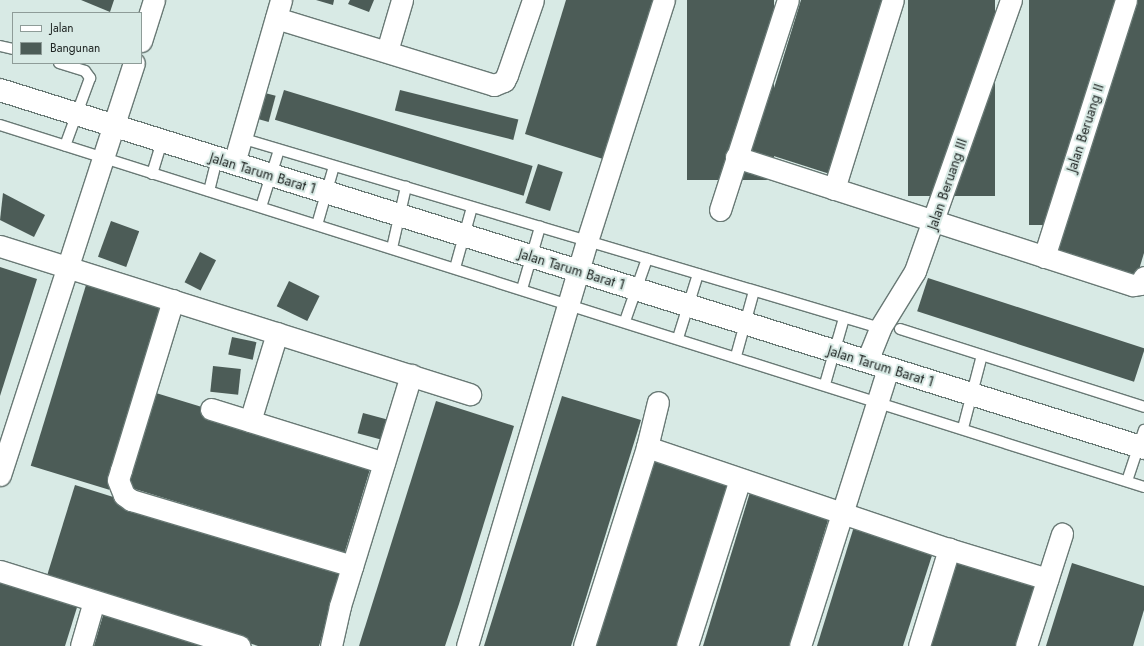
<!DOCTYPE html>
<style>
body{margin:0}
#map{position:relative;width:1144px;height:646px;overflow:hidden;background:#d8eae5;font-family:Jost,sans-serif}
div>[style]{position:absolute}
.building>*{inset:0;background:#4c5c57;transform-origin:0 0}
.roads{filter:drop-shadow(1px 0 #697975) drop-shadow(-1px 0 #697975) drop-shadow(0 1px #697975) drop-shadow(0 -1px #697975)}
.service>*{height:10px;margin:-5px;padding:0 5px;transform-origin:5px;border-radius:5px;background:#fff}
.minor>*{height:21px;margin:-10.5px;padding:0 10.5px;transform-origin:10.5px;border-radius:10.5px;background:#fff}
.tertiary>*{height:22px;margin:-11px;padding:0 11px;transform-origin:11px;border-radius:11px;background:#fff}
span{translate:-50% -50%;white-space:nowrap;text-align:center;line-height:1.15;-webkit-text-stroke:4px #d8eae5;paint-order:stroke}
.street-label{font-size:14px;color:#202624}
.legend{position:absolute;left:12px;top:12px;width:130px;height:52px;box-sizing:border-box;background:#d8eae5;border:1px solid #8e9c98;margin:0;padding:5px 7px;list-style:none;font-size:12px;color:#202624}
.legend li{display:flex;align-items:center;gap:8px;height:20px}
.legend b{width:20px;border:1px solid #8e9c98}
</style>
<div id="map">
<div class="building">
<div style="clip-path:polygon(81px 0,114px 0,110px 12px)"></div>
<div style="clip-path:polygon(316px 0,334px 0,333px 5px)"></div>
<div style="clip-path:polygon(350px 0,374px 0,369px 12px,348px 4px)"></div>
<div style="clip-path:polygon(566px 0,653px 0,603px 159px,525px 134px)"></div>
<div style="left:687px;top:0;width:87px;height:180px"></div>
<div style="clip-path:polygon(801px 0,888px 0,833px 175px,755px 150px)"></div>
<div style="left:908px;top:0;width:87px;height:196px"></div>
<div style="left:1029px;top:0;width:87px;height:225px"></div>
<div style="clip-path:polygon(1136px 0,1144px 0,1144px 253px,1135px 283px,1056px 258px)"></div>
<div style="left:284px;top:90px;width:260px;height:31px;rotate:17deg"></div>
<div style="left:400px;top:90px;width:122px;height:21px;rotate:14deg"></div>
<div style="left:265px;top:93px;width:11px;height:27px;rotate:15deg"></div>
<div style="left:538px;top:164px;width:26px;height:41px;rotate:18deg"></div>
<div style="clip-path:polygon(3px 193px,45px 215px,34px 237px,0 220px)"></div>
<div style="left:111px;top:221px;width:30px;height:38px;rotate:20deg"></div>
<div style="left:200px;top:252px;width:18px;height:34px;rotate:27deg"></div>
<div style="clip-path:polygon(0 267px,37px 279px,0 396px)"></div>
<div style="left:928px;top:278px;width:228px;height:35px;rotate:18deg"></div>
<div style="left:289px;top:281px;width:34px;height:28px;rotate:26deg"></div>
<div style="left:86px;top:285px;width:82px;height:189px;rotate:17deg"></div>
<div style="left:232px;top:337px;width:25px;height:18px;rotate:12deg"></div>
<div style="left:213px;top:366px;width:28px;height:26px;rotate:6deg"></div>
<div style="left:156px;top:393px;width:227px;height:98px;rotate:17deg"></div>
<div style="clip-path:polygon(562px 396px,641px 420px,585px 601px,571px 646px,484px 646px)"></div>
<div style="clip-path:polygon(436px 401px,514px 426px,459px 604px,445px 646px,359px 646px)"></div>
<div style="left:363px;top:413px;width:28px;height:21px;rotate:15deg"></div>
<div style="left:655px;top:456px;width:83px;height:199px;rotate:18deg"></div>
<div style="clip-path:polygon(75px 485px,343px 569px,319px 646px,258px 646px,46px 579px)"></div>
<div style="clip-path:polygon(751px 489px,830px 514px,789px 646px,703px 646px)"></div>
<div style="clip-path:polygon(856px 520px,935px 546px,903px 646px,817px 646px)"></div>
<div style="clip-path:polygon(959px 555px,1037px 580px,1016px 646px,930px 646px)"></div>
<div style="clip-path:polygon(1072px 563px,1144px 586px,1144px 610px,1133px 646px,1046px 646px)"></div>
<div style="clip-path:polygon(0 578px,79px 601px,65px 646px,0 646px)"></div>
<div style="clip-path:polygon(104px 612px,211px 646px,94px 646px)"></div>
</div>
<div class="roads">
<div class="service">
<div style="left:0;top:46px;width:13px;rotate:13deg"></div>
<div style="left:59px;top:63px;width:27px;rotate:17deg"></div>
<div style="left:85px;top:71px;width:9px;rotate:54deg"></div>
<div style="left:90px;top:78px;width:72px;rotate:110.2deg"></div>
<div style="left:0;top:125px;width:1200px;rotate:17.56deg"></div>
<div style="left:241px;top:138px;width:667px;rotate:16.56deg"></div>
<div style="left:152px;top:174px;width:34px;rotate:-73deg"></div>
<div style="left:209px;top:191px;width:34px;rotate:-76deg"></div>
<div style="left:261px;top:207px;width:60px;rotate:-72.5deg"></div>
<div style="left:317px;top:225px;width:61px;rotate:-73.9deg"></div>
<div style="left:392px;top:248px;width:63px;rotate:-77.1deg"></div>
<div style="left:455px;top:268px;width:63px;rotate:-74.4deg"></div>
<div style="left:522px;top:289px;width:65px;rotate:-73.8deg"></div>
<div style="left:625px;top:321px;width:66px;rotate:-70.5deg"></div>
<div style="left:900px;top:329px;width:256px;rotate:17.7deg"></div>
<div style="left:678px;top:338px;width:67px;rotate:-72.6deg"></div>
<div style="left:736px;top:356px;width:67px;rotate:-74.5deg"></div>
<div style="left:825px;top:384px;width:69px;rotate:-73.9deg"></div>
<div style="left:963px;top:428px;width:75px;rotate:-75.4deg"></div>
<div style="left:1127px;top:481px;width:54px;rotate:-71.6deg"></div>
</div>
<div class="minor">
<div style="left:276px;top:18px;width:228px;rotate:17.1deg"></div>
<div style="left:494px;top:85px;width:11px;rotate:-22deg"></div>
<div style="left:504px;top:81px;width:7px;rotate:-63deg"></div>
<div style="left:507px;top:75px;width:79px;rotate:-70.9deg"></div>
<div style="left:141px;top:41px;width:43px;rotate:-72.4deg"></div>
<div style="left:387px;top:51px;width:53px;rotate:-73.6deg"></div>
<div style="left:736px;top:157px;width:417px;rotate:17.9deg"></div>
<div style="left:1133px;top:285px;width:7px;rotate:-8deg"></div>
<div style="left:1140px;top:284px;width:8px;rotate:-60deg"></div>
<div style="left:234px;top:163px;width:170px;rotate:-73.9deg"></div>
<div style="left:834px;top:189px;width:198px;rotate:-72.7deg"></div>
<div style="left:720px;top:210px;width:221px;rotate:-72.1deg"></div>
<div style="left:0;top:246px;width:493px;rotate:17.5deg"></div>
<div style="left:1044px;top:257px;width:270px;rotate:-72.3deg"></div>
<div style="left:173px;top:300px;width:178px;rotate:107deg"></div>
<div style="left:121px;top:470px;width:10px;rotate:107deg"></div>
<div style="left:118px;top:480px;width:16px;rotate:68deg"></div>
<div style="left:124px;top:495px;width:9px;rotate:36deg"></div>
<div style="left:131px;top:500px;width:231px;rotate:16.6deg"></div>
<div style="left:867px;top:361px;width:35px;rotate:-68deg"></div>
<div style="left:880px;top:328px;width:67px;rotate:-58.4deg"></div>
<div style="left:915px;top:271px;width:288px;rotate:-70.5deg"></div>
<div style="left:211px;top:409px;width:181px;rotate:17.3deg"></div>
<div style="left:250px;top:421px;width:92px;rotate:-72.9deg"></div>
<div style="left:647px;top:447px;width:319px;rotate:18.7deg"></div>
<div style="left:949px;top:549px;width:103px;rotate:16.9deg"></div>
<div style="left:0;top:475px;width:433px;rotate:-72deg"></div>
<div style="left:0;top:571px;width:251px;rotate:17.4deg"></div>
<div style="left:81px;top:646px;width:47px;rotate:-73.9deg"></div>
<div style="left:331px;top:646px;width:41px;rotate:-77.3deg"></div>
<div style="left:340px;top:606px;width:242px;rotate:-72.9deg"></div>
<div style="left:467px;top:646px;width:422px;rotate:-73.5deg"></div>
<div style="left:587px;top:241px;width:253px;rotate:-72.3deg"></div>
<div style="left:584px;top:646px;width:209px;rotate:-72.4deg"></div>
<div style="left:647px;top:447px;width:46px;rotate:-76.3deg"></div>
<div style="left:687px;top:646px;width:175px;rotate:-72.4deg"></div>
<div style="left:800px;top:646px;width:292px;rotate:-72.4deg"></div>
<div style="left:919px;top:646px;width:102px;rotate:-72.8deg"></div>
<div style="left:1026px;top:646px;width:118px;rotate:-72.2deg"></div>
</div>
<div class="tertiary">
<div style="left:0;top:90px;width:1199px;rotate:17.38deg"></div>
</div>
</div>
<div class="street-label">
<span style="left:1085px;top:128px;rotate:-72deg">Jalan Beruang II</span>
<span style="left:263px;top:173px;rotate:17deg">Jalan Tarum Barat 1</span>
<span style="left:947px;top:184px;rotate:-71deg">Jalan Beruang III</span>
<span style="left:572px;top:269px;rotate:17deg">Jalan Tarum Barat 1</span>
<span style="left:881px;top:366px;rotate:17deg">Jalan Tarum Barat 1</span>
</div>
<ul class="legend">
<li><b style="height:5px;background:#fff"></b>Jalan</li>
<li><b style="height:11px;background:#4c5c57"></b>Bangunan</li>
</ul>
</div>
